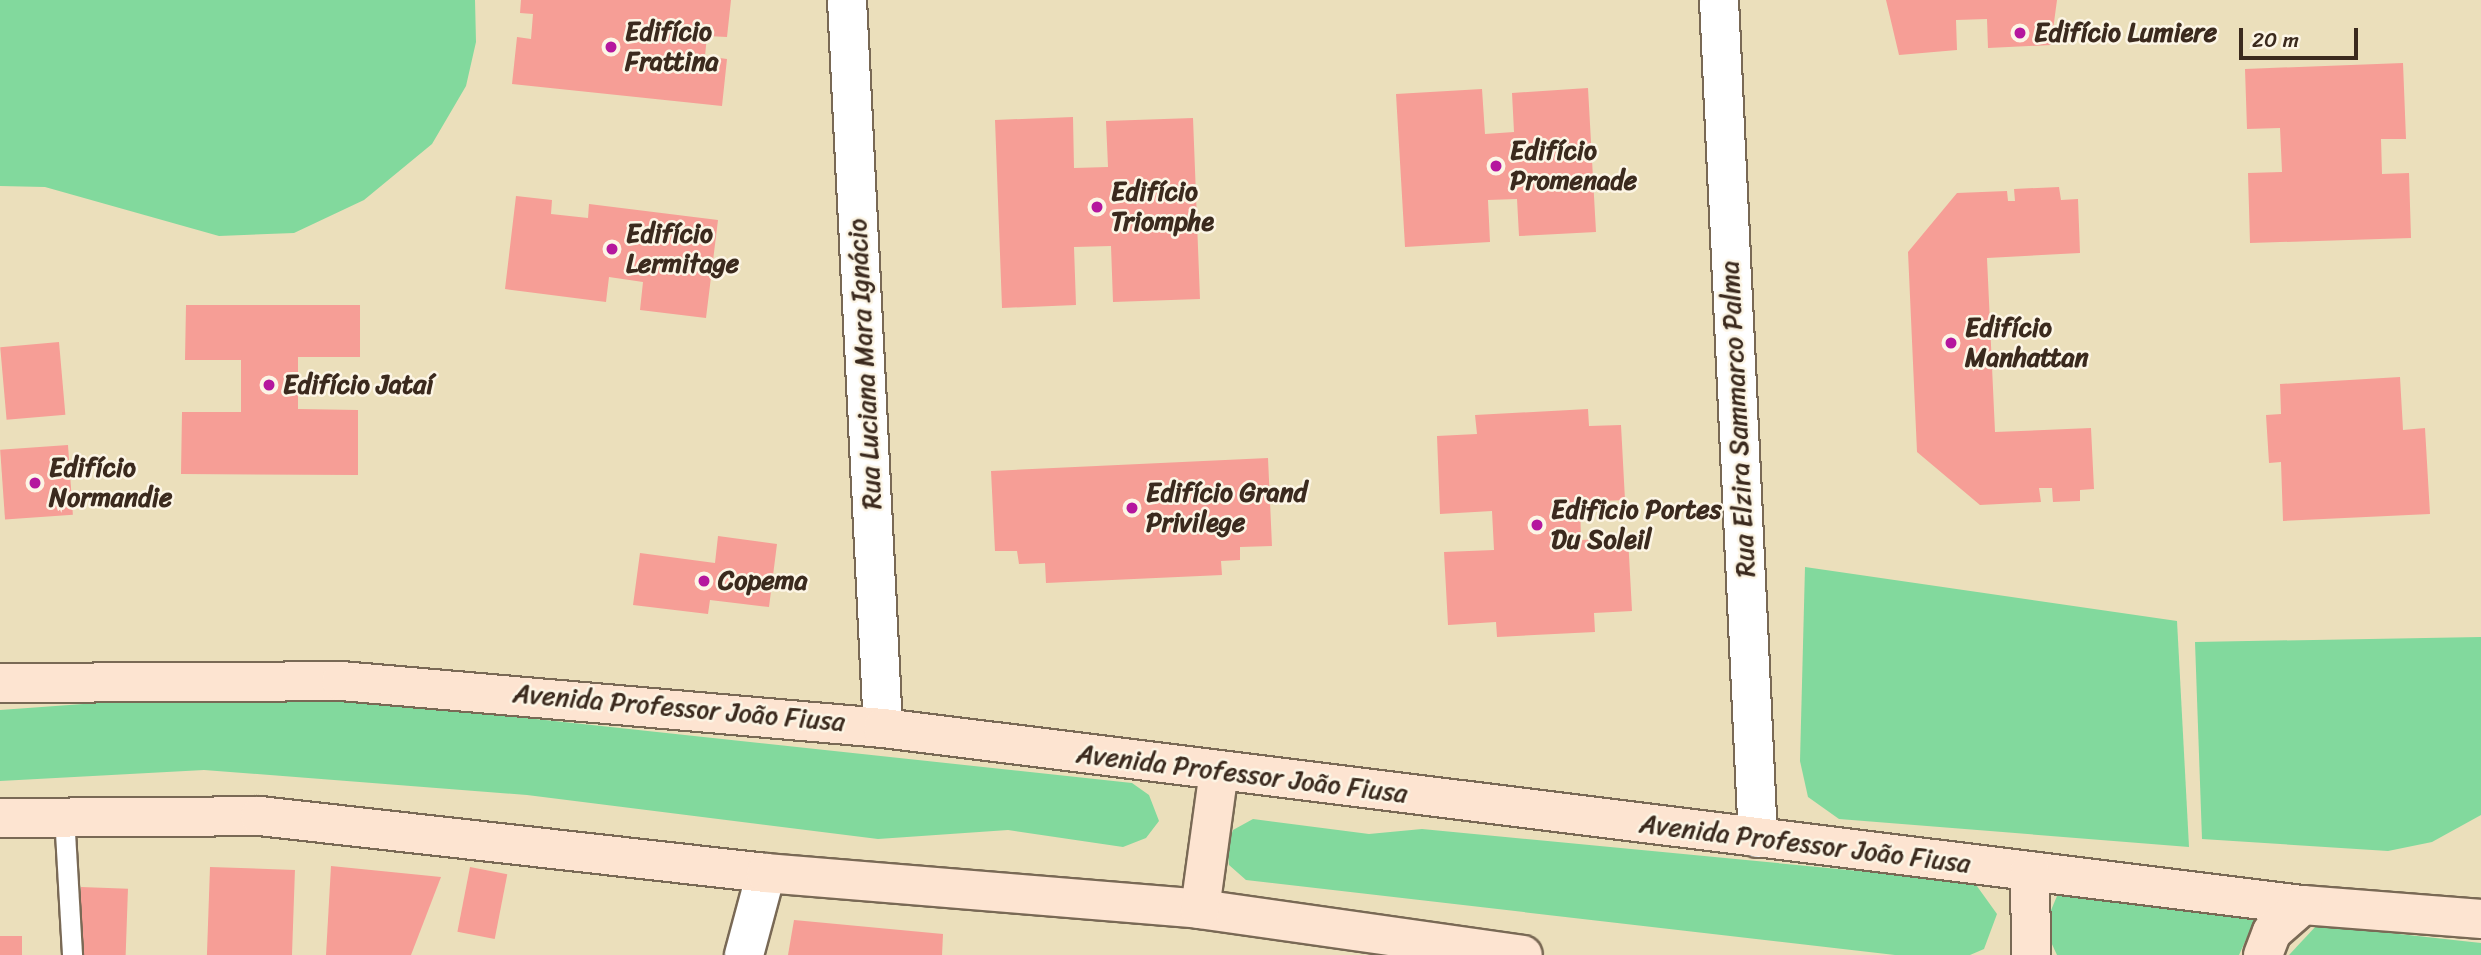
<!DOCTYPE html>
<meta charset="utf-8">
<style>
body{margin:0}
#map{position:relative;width:2481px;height:955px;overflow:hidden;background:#ebdfbb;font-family:Sriracha,sans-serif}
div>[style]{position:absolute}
.green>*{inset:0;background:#82d99d}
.building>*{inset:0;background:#f69e96;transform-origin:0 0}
.roads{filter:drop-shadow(2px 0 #796955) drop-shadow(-2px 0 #796955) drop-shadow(0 2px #796955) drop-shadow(0 -2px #796955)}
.lane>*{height:19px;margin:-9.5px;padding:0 9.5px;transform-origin:9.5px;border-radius:9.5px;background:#fff}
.street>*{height:38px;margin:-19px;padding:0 19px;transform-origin:19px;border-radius:19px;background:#fff}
.secondary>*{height:38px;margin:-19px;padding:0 19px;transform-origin:19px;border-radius:19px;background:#fde4d1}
.dots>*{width:19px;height:19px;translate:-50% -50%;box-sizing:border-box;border:4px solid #fcf5e5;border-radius:50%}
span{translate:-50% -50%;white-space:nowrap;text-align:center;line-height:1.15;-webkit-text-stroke:5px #fcf5e5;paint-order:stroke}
.poi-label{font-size:26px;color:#3b2a1e;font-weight:700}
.left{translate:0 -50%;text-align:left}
.street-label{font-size:26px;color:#3b2a1e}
.scale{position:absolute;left:2239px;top:28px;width:119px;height:32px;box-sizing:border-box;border:4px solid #3b2a1e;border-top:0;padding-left:9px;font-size:21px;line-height:24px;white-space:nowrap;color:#3b2a1e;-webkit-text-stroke:5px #fcf5e5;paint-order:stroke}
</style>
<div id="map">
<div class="green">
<div style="clip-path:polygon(0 0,475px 0,476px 42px,466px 86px,432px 144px,364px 200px,294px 233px,219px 236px,45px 187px,0 186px)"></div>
<div style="clip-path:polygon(1805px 567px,2177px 621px,2189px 847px,1839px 819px,1808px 797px,1800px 761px)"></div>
<div style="clip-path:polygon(2481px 637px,2481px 815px,2432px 842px,2388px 851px,2202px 839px,2195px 642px)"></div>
<div style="clip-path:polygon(369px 701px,1132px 783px,1149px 795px,1159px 821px,1146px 838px,1123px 847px,1008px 830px,878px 839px,527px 795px,204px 770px,0 781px,0 710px,111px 702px)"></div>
<div style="clip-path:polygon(1253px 819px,1369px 834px,1422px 829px,1974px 882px,1997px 914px,1984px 949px,1970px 955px,1895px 955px,1246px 880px,1229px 865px,1227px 847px,1233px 830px)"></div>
<div style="clip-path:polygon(2101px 893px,2259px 911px,2239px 955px,2057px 955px,2044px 927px,2057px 896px)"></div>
<div style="clip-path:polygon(2317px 925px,2481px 943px,2481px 955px,2289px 955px)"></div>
</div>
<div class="building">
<div style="clip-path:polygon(521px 0,731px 0,727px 37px,707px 36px,705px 56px,727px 59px,722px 106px,512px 84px,517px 37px,531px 39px,533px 14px,520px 13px)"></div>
<div style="clip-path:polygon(1886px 0,2057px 0,2051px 45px,1988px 48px,1987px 19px,1956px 20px,1957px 50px,1899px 55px)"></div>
<div style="clip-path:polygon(2403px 63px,2406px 139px,2381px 139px,2382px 174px,2409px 173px,2411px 238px,2250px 243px,2248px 173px,2282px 172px,2280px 128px,2247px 129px,2245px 69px)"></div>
<div style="clip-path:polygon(1588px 88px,1596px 232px,1519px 236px,1517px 199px,1488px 200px,1490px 242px,1405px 247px,1396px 94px,1482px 89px,1485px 134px,1514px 132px,1512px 93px)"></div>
<div style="clip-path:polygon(1073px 117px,1074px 168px,1108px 167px,1106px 121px,1193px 118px,1200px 299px,1113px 302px,1111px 246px,1074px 247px,1076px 305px,1002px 308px,995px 120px)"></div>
<div style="clip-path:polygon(2059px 187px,2061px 200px,2078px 199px,2080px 253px,1987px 258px,1995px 432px,2091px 428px,2094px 489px,2080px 490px,2080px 501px,2053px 502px,2052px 488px,2039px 488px,2041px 502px,1980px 505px,1917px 452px,1908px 252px,1957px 193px,2007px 191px,2008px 201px,2015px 201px,2014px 189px)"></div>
<div style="clip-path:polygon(516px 196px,552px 200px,551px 214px,588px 218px,589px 204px,718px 220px,706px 318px,640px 310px,643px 282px,609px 277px,606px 302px,505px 289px)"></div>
<div style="clip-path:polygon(186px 305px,360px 305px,360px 357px,298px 357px,298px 409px,358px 410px,358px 475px,181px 474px,182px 412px,241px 412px,241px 360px,185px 360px)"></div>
<div style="left:59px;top:342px;width:73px;height:59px;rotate:85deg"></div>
<div style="clip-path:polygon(2400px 377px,2403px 430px,2425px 428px,2430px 514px,2283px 521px,2281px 462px,2269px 463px,2266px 415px,2281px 414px,2280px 384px)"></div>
<div style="clip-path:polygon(1588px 409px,1589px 426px,1621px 425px,1625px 500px,1580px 502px,1581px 540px,1628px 537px,1632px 611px,1594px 613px,1595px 632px,1497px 637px,1496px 622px,1448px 625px,1444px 552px,1494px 550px,1492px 511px,1440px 514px,1437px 436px,1477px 434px,1475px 415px)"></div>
<div style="left:68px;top:445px;width:70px;height:68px;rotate:86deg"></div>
<div style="clip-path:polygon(1268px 458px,1272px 546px,1240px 547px,1240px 560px,1221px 561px,1222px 575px,1046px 583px,1045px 563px,1019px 564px,1017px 551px,995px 551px,991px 471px)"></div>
<div style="clip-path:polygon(718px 536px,777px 544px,769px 607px,710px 600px,708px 614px,633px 605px,640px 553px,715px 563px)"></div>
<div style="clip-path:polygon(331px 866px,441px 877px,411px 955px,326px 955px)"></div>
<div style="left:210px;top:867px;width:85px;height:88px;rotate:2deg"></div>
<div style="left:470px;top:867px;width:38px;height:66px;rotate:11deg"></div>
<div style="left:81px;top:887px;width:47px;height:68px;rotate:2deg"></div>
<div style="clip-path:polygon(794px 920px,943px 934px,942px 955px,788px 955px)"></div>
<div style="left:0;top:936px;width:22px;height:19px"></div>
</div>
<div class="roads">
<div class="lane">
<div style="left:64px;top:815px;width:140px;rotate:86.7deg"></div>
</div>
<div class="street">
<div style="left:847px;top:0;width:729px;rotate:87.17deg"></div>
<div style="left:1719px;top:0;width:839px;rotate:87.34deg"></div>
<div style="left:744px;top:955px;width:85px;rotate:-75deg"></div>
</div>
<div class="secondary">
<div style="left:0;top:683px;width:341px;rotate:-0.3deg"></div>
<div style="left:341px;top:681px;width:544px;rotate:4.96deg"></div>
<div style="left:883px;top:728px;width:1431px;rotate:7.11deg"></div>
<div style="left:2303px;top:905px;width:179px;rotate:4.5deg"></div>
<div style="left:0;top:818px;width:260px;rotate:-0.4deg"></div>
<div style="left:260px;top:816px;width:509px;rotate:6.43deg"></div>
<div style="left:766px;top:873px;width:435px;rotate:4.7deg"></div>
<div style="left:1200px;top:909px;width:326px;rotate:8.1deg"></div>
<div style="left:2030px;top:871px;width:84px;rotate:89.3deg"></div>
<div style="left:1200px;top:909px;width:139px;rotate:-82.2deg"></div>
<div style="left:2263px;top:955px;width:25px;rotate:-69deg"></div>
<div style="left:2272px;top:932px;width:41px;rotate:-41.1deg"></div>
</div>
</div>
<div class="dots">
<div style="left:2020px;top:33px;background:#b5179e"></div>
<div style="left:611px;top:47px;background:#b5179e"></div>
<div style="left:1496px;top:166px;background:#b5179e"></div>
<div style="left:1097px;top:207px;background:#b5179e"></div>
<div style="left:612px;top:249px;background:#b5179e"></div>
<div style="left:1951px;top:343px;background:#b5179e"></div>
<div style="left:269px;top:385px;background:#b5179e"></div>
<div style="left:35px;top:483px;background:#b5179e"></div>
<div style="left:1132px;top:508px;background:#b5179e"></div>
<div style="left:1537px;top:525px;background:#b5179e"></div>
<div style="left:704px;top:581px;background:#b5179e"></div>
</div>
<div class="poi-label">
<span class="left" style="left:625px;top:47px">Edifício<br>Frattina</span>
<span class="left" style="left:2034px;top:33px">Edifício Lumiere</span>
<span class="left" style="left:1510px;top:166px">Edifício<br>Promenade</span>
<span class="left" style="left:1111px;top:207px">Edifício<br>Triomphe</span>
<span class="left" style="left:626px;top:249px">Edifício<br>Lermitage</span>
<span class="left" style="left:1965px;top:343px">Edifício<br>Manhattan</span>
<span class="left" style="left:283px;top:385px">Edifício Jataí</span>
<span class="left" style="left:49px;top:483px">Edifício<br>Normandie</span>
<span class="left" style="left:1146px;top:508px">Edifício Grand<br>Privilege</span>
<span class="left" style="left:1551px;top:525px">Edificio Portes<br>Du Soleil</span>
<span class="left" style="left:718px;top:581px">Copema</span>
</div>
<div class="street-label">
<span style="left:865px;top:364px;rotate:-93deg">Rua Luciana Mara Ignácio</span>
<span style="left:1738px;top:419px;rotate:-93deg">Rua Elzira Sammarco Palma</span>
<span style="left:679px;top:708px;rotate:5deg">Avenida Professor João Fiusa</span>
<span style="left:1242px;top:774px;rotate:7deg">Avenida Professor João Fiusa</span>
<span style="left:1805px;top:844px;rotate:7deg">Avenida Professor João Fiusa</span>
</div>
<div class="scale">20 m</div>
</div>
